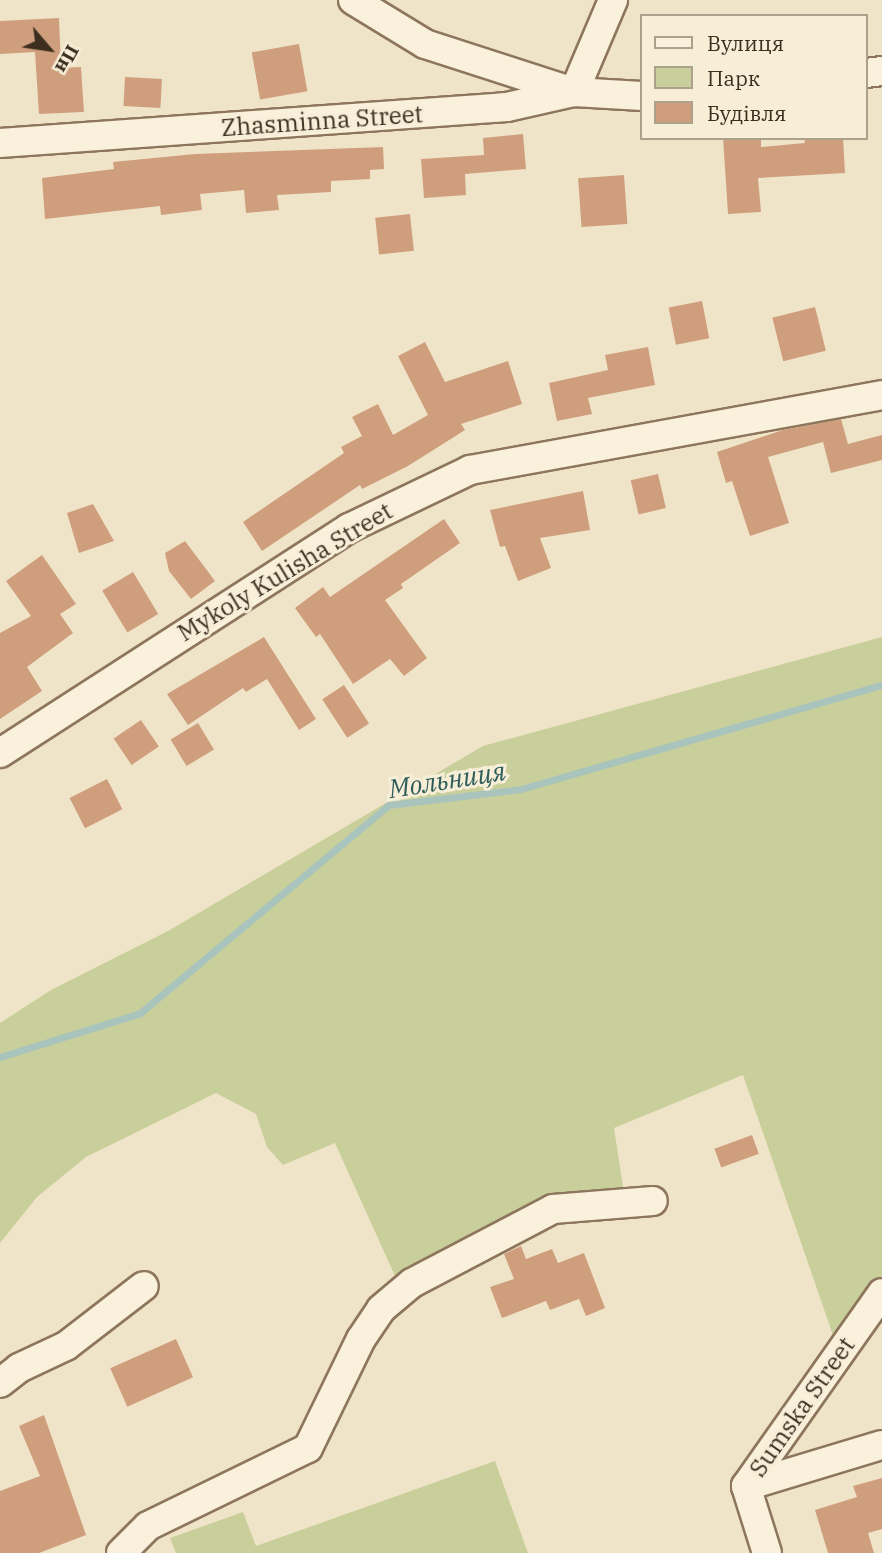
<!DOCTYPE html>
<meta charset="utf-8">
<style>
body{margin:0}
#map{position:relative;width:882px;height:1553px;overflow:hidden;background:#f0e4c8;font-family:"IBM Plex Serif",serif}
div>[style]{position:absolute}
.green>*{inset:0;background:#c9cf9b}
.stream>*{height:7px;margin:-3.5px;padding:0 3.5px;transform-origin:3.5px;border-radius:3.5px;background:#a9c4bc}
.building>*{inset:0;background:#cf9f7d;transform-origin:0 0}
.roads{filter:drop-shadow(2px 0 #8d765c) drop-shadow(-2px 0 #8d765c) drop-shadow(0 2px #8d765c) drop-shadow(0 -2px #8d765c)}
.minor>*{height:28px;margin:-14px;padding:0 14px;transform-origin:14px;border-radius:14px;background:#faf1dc}
span{translate:-50% -50%;white-space:nowrap;text-align:center;line-height:1.15;-webkit-text-stroke:6px #f7eed8;paint-order:stroke}
.street-label{font-size:24px;color:#3d2e20}
.water-label{font-size:26px;color:#2f5d5a;font-style:italic}
.legend{position:absolute;left:640px;top:14px;width:228px;height:126px;box-sizing:border-box;background:#f7eed8;border:2px solid #ada18e;margin:0;padding:9px 12px;list-style:none;font-size:21px;color:#3d2e20}
.legend li{display:flex;align-items:center;gap:14px;height:35px}
.legend b{width:35px;border:2px solid #ada18e}
.north{position:absolute;left:14px;top:14px;width:70px;height:70px;-webkit-text-stroke:5px #f7eed8;paint-order:stroke;rotate:119deg;font-size:19px;font-weight:700;line-height:28px;text-align:center;color:#3d2e20}
.north::after{content:'';display:block;margin:auto;width:24px;height:32px;background:#3d2e20;clip-path:polygon(50% 0,100% 100%,50% 72%,0 100%)}
</style>
<div id="map">
<div class="green">
<div style="clip-path:polygon(882px 637px,882px 1277px,835px 1341px,743px 1075px,614px 1128px,628px 1219px,553px 1221px,404px 1296px,335px 1143px,283px 1165px,267px 1147px,256px 1114px,216px 1093px,86px 1157px,37px 1197px,0 1243px,0 1023px,51px 990px,168px 931px,483px 746px)"></div>
<div style="clip-path:polygon(495px 1461px,528px 1553px,176px 1553px,170px 1538px,243px 1512px,256px 1546px)"></div>
</div>
<div class="stream">
<div style="left:0;top:1057px;width:147px;rotate:-17.4deg"></div>
<div style="left:140px;top:1013px;width:324px;rotate:-39.9deg"></div>
<div style="left:389px;top:805px;width:133px;rotate:-6.9deg"></div>
<div style="left:521px;top:789px;width:376px;rotate:-16.1deg"></div>
</div>
<div class="building">
<div style="clip-path:polygon(59px 18px,61px 68px,81px 67px,84px 112px,39px 114px,35px 52px,0 54px,0 21px)"></div>
<div style="left:299px;top:44px;width:48px;height:48px;rotate:80deg"></div>
<div style="left:125px;top:77px;width:37px;height:29px;rotate:3deg"></div>
<div style="clip-path:polygon(523px 134px,526px 169px,465px 174px,466px 195px,424px 198px,421px 159px,484px 155px,483px 138px)"></div>
<div style="clip-path:polygon(723px 138px,761px 138px,761px 147px,805px 143px,804px 138px,843px 138px,845px 173px,758px 178px,761px 212px,728px 214px)"></div>
<div style="clip-path:polygon(383px 147px,384px 169px,370px 170px,370px 179px,331px 181px,331px 192px,277px 195px,279px 210px,246px 213px,244px 190px,200px 194px,202px 210px,161px 215px,160px 206px,45px 219px,42px 178px,114px 169px,113px 162px,195px 154px)"></div>
<div style="left:624px;top:175px;width:49px;height:46px;rotate:86deg"></div>
<div style="left:410px;top:214px;width:37px;height:35px;rotate:84deg"></div>
<div style="left:702px;top:301px;width:38px;height:34px;rotate:79deg"></div>
<div style="left:815px;top:307px;width:45px;height:44px;rotate:76deg"></div>
<div style="clip-path:polygon(425px 342px,445px 382px,508px 361px,522px 404px,461px 424px,465px 430px,408px 466px,362px 489px,360px 485px,262px 551px,243px 522px,344px 453px,341px 447px,362px 436px,352px 417px,378px 404px,393px 435px,428px 415px,398px 356px)"></div>
<div style="clip-path:polygon(648px 347px,655px 385px,588px 398px,592px 414px,557px 421px,549px 383px,608px 370px,605px 355px)"></div>
<div style="clip-path:polygon(841px 419px,848px 444px,882px 435px,882px 460px,831px 473px,823px 442px,768px 457px,789px 523px,750px 536px,732px 481px,726px 483px,717px 452px,783px 430px)"></div>
<div style="left:658px;top:474px;width:35px;height:28px;rotate:77deg"></div>
<div style="clip-path:polygon(583px 491px,590px 530px,540px 538px,551px 568px,518px 581px,505px 546px,500px 547px,490px 510px)"></div>
<div style="clip-path:polygon(93px 504px,114px 541px,79px 553px,67px 513px)"></div>
<div style="clip-path:polygon(444px 519px,460px 543px,401px 584px,403px 588px,385px 600px,427px 658px,404px 676px,390px 659px,353px 684px,320px 634px,316px 637px,295px 608px,323px 587px,330px 597px)"></div>
<div style="clip-path:polygon(185px 541px,215px 581px,191px 599px,169px 571px,165px 553px)"></div>
<div style="clip-path:polygon(42px 555px,76px 604px,60px 614px,73px 633px,27px 667px,42px 691px,0 719px,0 633px,31px 616px,6px 581px)"></div>
<div style="left:133px;top:572px;width:49px;height:36px;rotate:59deg"></div>
<div style="clip-path:polygon(264px 637px,316px 719px,299px 730px,267px 679px,246px 692px,243px 688px,188px 725px,167px 694px)"></div>
<div style="left:344px;top:685px;width:46px;height:26px;rotate:57deg"></div>
<div style="left:141px;top:720px;width:32px;height:33px;rotate:56deg"></div>
<div style="left:198px;top:723px;width:31px;height:32px;rotate:59deg"></div>
<div style="left:107px;top:779px;width:34px;height:42px;rotate:63deg"></div>
<div style="left:752px;top:1135px;width:20px;height:40px;rotate:70deg"></div>
<div style="clip-path:polygon(521px 1246px,526px 1259px,552px 1249px,558px 1263px,584px 1253px,605px 1308px,586px 1316px,579px 1299px,550px 1310px,546px 1301px,502px 1318px,490px 1287px,514px 1279px,504px 1254px)"></div>
<div style="left:176px;top:1339px;width:42px;height:72px;rotate:66deg"></div>
<div style="clip-path:polygon(44px 1415px,86px 1535px,39px 1553px,0 1553px,0 1491px,40px 1476px,19px 1426px)"></div>
<div style="clip-path:polygon(882px 1478px,882px 1529px,868px 1533px,874px 1553px,828px 1553px,815px 1510px,857px 1497px,853px 1486px)"></div>
</div>
<div class="roads">
<div class="minor">
<div style="left:353px;top:0;width:84px;rotate:31.4deg"></div>
<div style="left:425px;top:44px;width:157px;rotate:17.9deg"></div>
<div style="left:574px;top:92px;width:100px;rotate:-67deg"></div>
<div style="left:866px;top:73px;width:16px;rotate:-7deg"></div>
<div style="left:0;top:143px;width:508px;rotate:-4.06deg"></div>
<div style="left:507px;top:107px;width:69px;rotate:-12.6deg"></div>
<div style="left:574px;top:92px;width:68px;rotate:3.4deg"></div>
<div style="left:0;top:753px;width:415px;rotate:-32.8deg"></div>
<div style="left:349px;top:528px;width:134px;rotate:-25.6deg"></div>
<div style="left:470px;top:470px;width:419px;rotate:-10.3deg"></div>
<div style="left:0;top:1383px;width:24px;rotate:-38deg"></div>
<div style="left:19px;top:1368px;width:52px;rotate:-25.1deg"></div>
<div style="left:66px;top:1346px;width:98px;rotate:-37.6deg"></div>
<div style="left:746px;top:1486px;width:236px;rotate:-54.8deg"></div>
<div style="left:746px;top:1486px;width:142px;rotate:-16.8deg"></div>
<div style="left:746px;top:1486px;width:70px;rotate:72.6deg"></div>
<div style="left:121px;top:1553px;width:38px;rotate:-45deg"></div>
<div style="left:148px;top:1526px;width:178px;rotate:-26deg"></div>
<div style="left:308px;top:1448px;width:121px;rotate:-64.1deg"></div>
<div style="left:361px;top:1339px;width:36px;rotate:-56deg"></div>
<div style="left:381px;top:1309px;width:40px;rotate:-40deg"></div>
<div style="left:412px;top:1283px;width:159px;rotate:-27.7deg"></div>
<div style="left:553px;top:1209px;width:100px;rotate:-4.6deg"></div>
</div>
</div>
<div class="street-label">
<span style="left:322px;top:121px;rotate:-4deg">Zhasminna Street</span>
<span style="left:285px;top:572px;rotate:-31deg">Mykoly Kulisha Street</span>
<span style="left:802px;top:1407px;rotate:-55deg">Sumska Street</span>
</div>
<div class="water-label">
<span style="left:447px;top:780px;rotate:-9deg">Мольниця</span>
</div>
<ul class="legend">
<li><b style="height:9px;background:#faf1dc"></b>Вулиця</li>
<li><b style="height:19px;background:#c9cf9b"></b>Парк</li>
<li><b style="height:19px;background:#cf9f7d"></b>Будівля</li>
</ul>
<div class="north">Пн</div>
</div>
